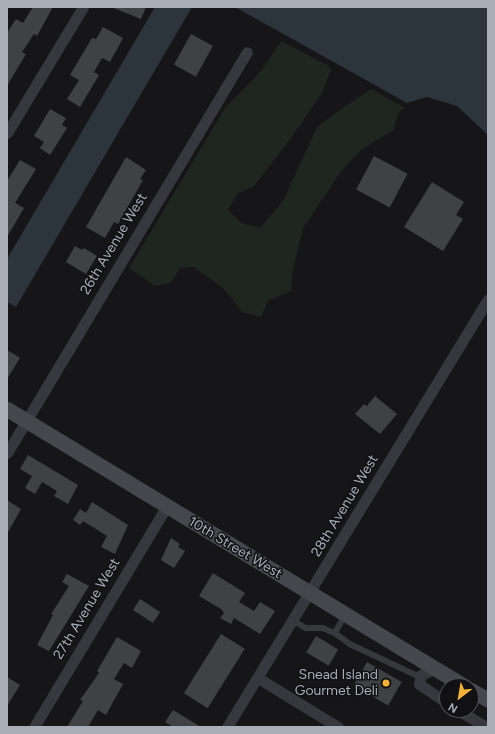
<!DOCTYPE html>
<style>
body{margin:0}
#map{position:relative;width:495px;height:734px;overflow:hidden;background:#161618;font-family:Figtree,sans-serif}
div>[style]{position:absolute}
.green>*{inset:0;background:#1e261f}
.water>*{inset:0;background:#2c353c}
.building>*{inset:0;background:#404145;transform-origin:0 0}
.lane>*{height:5.5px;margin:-2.75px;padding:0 2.75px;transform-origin:2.75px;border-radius:2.75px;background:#37383d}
.street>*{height:11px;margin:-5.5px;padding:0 5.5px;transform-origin:5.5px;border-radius:5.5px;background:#37383d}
.secondary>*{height:15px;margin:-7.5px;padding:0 7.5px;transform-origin:7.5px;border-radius:7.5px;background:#45474d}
.dots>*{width:11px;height:11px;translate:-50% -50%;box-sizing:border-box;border:2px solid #111113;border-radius:50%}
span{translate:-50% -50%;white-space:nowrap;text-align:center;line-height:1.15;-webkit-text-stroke:3px #111113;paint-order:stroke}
.street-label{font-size:14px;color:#a8adb8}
.poi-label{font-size:14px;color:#a8adb8}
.right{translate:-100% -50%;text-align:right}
.frame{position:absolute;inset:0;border:8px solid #a8adb8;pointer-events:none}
.north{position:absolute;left:439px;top:678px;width:40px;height:40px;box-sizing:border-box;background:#111113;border:1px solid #4d4f55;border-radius:50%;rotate:211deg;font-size:11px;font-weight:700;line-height:16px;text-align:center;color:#a8adb8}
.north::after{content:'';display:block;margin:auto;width:14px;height:18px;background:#f2b134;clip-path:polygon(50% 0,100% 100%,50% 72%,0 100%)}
</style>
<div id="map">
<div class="green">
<div style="clip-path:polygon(281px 41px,329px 66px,331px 70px,322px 93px,289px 141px,254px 186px,238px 193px,228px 210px,242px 223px,260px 228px,283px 201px,317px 127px,337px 112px,371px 89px,405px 108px,398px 112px,394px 130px,362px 149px,342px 170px,303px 228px,292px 273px,291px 291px,268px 301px,261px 317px,242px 312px,224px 289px,194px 267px,180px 268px,171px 283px,155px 286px,129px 268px,225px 108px,261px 71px)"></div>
</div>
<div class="water">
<div style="clip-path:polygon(155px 7px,192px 7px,16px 307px,7px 302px,7px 259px)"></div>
<div style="clip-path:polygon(235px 7px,488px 7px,488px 135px,457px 106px,427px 97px,407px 103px)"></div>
</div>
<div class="building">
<div style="clip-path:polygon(33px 7px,53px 7px,37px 36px,34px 34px,22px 52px,26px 54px,7px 86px,7px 33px,16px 19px,23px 23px)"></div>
<div style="clip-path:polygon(111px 7px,146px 7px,141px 19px)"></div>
<div style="clip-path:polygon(103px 27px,123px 38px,110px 62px,102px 58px,94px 72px,99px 75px,80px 107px,67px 99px,79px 80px,70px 75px,92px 38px,96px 39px)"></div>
<div style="left:191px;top:34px;width:25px;height:35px;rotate:29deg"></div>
<div style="clip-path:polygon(50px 109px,66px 118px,62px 125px,67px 128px,50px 155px,40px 148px,44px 142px,34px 136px)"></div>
<div style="left:374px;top:156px;width:38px;height:38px;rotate:28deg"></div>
<div style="clip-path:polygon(126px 157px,146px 170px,140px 179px,143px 180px,118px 224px,114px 222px,105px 238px,86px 227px)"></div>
<div style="clip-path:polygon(20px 160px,36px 169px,15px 203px,24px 208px,7px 237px,7px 181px)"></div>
<div style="clip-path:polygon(432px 182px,464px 202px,456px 215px,463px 219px,443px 251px,404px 227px)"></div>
<div style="clip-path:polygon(75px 246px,82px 250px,84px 248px,97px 256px,86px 274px,66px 262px)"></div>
<div style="clip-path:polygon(7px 350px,20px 358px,7px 379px)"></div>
<div style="clip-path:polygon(375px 396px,397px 414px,380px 434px,355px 414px,364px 404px,367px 406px)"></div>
<div style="clip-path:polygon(28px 455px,78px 485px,68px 504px,54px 496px,57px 491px,42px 482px,35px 494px,25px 488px,32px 476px,20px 469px)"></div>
<div style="clip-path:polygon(7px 500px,21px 509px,7px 534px)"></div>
<div style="clip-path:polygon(92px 502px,128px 525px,115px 554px,101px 547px,107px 536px,83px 521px,80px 525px,73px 520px,80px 509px,86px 513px)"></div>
<div style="clip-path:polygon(171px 538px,180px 544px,178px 547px,185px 551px,174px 568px,161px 560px)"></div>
<div style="clip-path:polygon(213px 573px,245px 593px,239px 602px,254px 611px,260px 602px,275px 611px,260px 634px,234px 618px,231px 624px,220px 618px,224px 613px,221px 609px,199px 596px)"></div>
<div style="clip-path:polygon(67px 574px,89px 586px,49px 651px,37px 645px,53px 615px,51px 614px,69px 586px,62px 582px)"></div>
<div style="left:140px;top:599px;width:24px;height:13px;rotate:33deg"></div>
<div style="left:221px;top:634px;width:28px;height:70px;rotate:32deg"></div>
<div style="left:316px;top:636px;width:26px;height:19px;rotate:31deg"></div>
<div style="clip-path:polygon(117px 637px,141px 651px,132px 668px,124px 663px,114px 679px,123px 684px,113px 702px,106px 715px,98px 710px,88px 727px,67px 727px,83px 701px,80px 700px,99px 673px,97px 671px)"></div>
<div style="left:367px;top:662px;width:40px;height:27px;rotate:30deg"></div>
<div style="clip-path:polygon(7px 677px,20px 685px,7px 706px)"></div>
<div style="clip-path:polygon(173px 710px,201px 727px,173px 727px,165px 722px)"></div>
</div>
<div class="lane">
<div style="left:293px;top:620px;width:15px;rotate:32deg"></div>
<div style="left:306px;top:628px;width:17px"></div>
<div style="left:323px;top:628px;width:13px;rotate:23deg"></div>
<div style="left:335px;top:633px;width:21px;rotate:-61deg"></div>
<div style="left:335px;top:633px;width:19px;rotate:36deg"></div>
<div style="left:350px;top:644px;width:77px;rotate:25.2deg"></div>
</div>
<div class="street">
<div style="left:7px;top:133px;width:147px;rotate:-58.9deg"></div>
<div style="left:7px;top:453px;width:467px;rotate:-59.1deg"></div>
<div style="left:435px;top:668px;width:16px;rotate:153deg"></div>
<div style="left:421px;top:675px;width:9px;rotate:103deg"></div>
<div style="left:419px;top:684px;width:34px;rotate:34deg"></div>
<div style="left:258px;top:678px;width:94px;rotate:31.5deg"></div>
<div style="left:458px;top:710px;width:33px;rotate:31deg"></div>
<div style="left:34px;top:727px;width:258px;rotate:-59deg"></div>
<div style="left:227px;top:727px;width:501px;rotate:-58.62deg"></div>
</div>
<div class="secondary">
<div style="left:7px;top:409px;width:534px;rotate:31.22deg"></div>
<div style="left:471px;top:690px;width:20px;rotate:30deg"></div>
</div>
<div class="dots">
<div style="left:386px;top:683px;background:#f2b134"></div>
</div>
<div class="street-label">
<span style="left:114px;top:244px;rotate:-59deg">26th Avenue West</span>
<span style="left:345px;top:506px;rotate:-59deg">28th Avenue West</span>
<span style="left:235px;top:548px;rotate:31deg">10th Street West</span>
<span style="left:87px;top:609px;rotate:-59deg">27th Avenue West</span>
</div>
<div class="poi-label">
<span class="right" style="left:378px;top:683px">Snead Island<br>Gourmet Deli</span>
</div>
<div class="frame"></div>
<div class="north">N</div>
</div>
